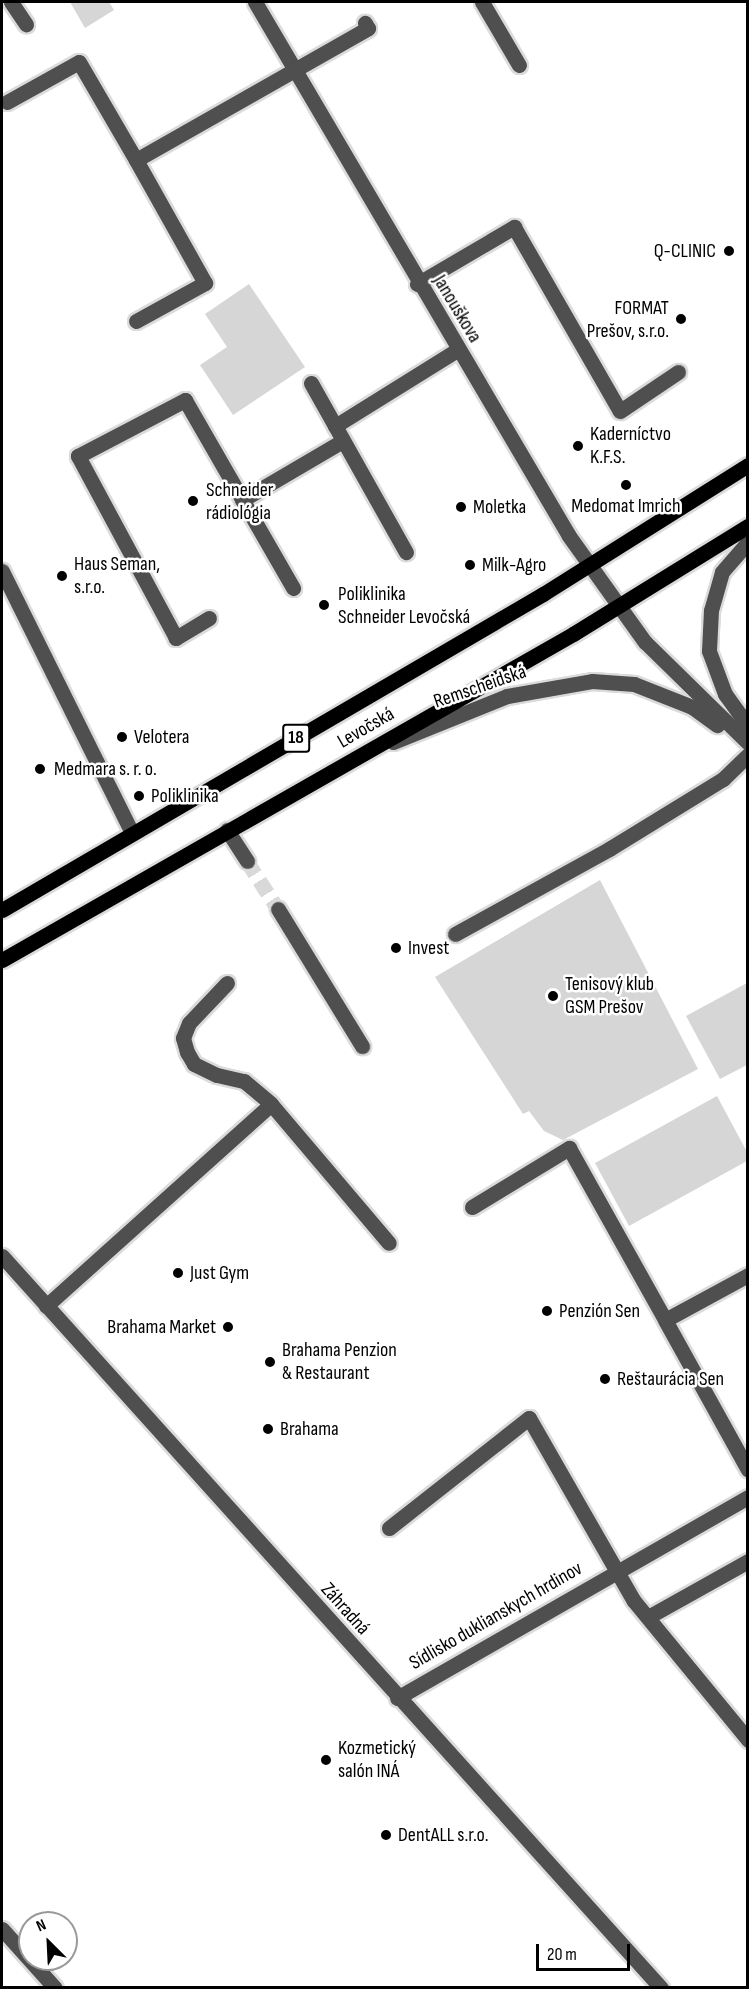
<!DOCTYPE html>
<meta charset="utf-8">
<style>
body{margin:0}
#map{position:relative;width:749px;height:1989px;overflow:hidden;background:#fff;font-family:"Sofia Sans Condensed",sans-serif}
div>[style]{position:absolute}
.green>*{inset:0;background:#d6d6d6}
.minor-tunnel>*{height:15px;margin-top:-7.5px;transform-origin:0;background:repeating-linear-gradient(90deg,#d9d9d9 0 15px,transparent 0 23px)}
.roads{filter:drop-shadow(2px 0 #dbdbdb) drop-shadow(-2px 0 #dbdbdb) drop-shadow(0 2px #dbdbdb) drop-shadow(0 -2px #dbdbdb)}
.minor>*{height:15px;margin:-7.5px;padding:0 7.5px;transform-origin:7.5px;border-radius:7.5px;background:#4f4f4f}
.major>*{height:15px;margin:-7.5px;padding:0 7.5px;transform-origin:7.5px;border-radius:7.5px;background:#000}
.dots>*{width:16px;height:16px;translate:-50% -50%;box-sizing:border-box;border:3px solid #fff;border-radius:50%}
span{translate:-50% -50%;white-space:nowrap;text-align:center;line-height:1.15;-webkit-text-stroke:5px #fff;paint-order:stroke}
.shield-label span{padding:2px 4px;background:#fff;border:2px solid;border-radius:4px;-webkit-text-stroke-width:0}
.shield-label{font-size:18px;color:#000;font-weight:700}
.poi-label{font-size:20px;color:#000}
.right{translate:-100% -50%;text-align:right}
.left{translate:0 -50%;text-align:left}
.street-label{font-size:20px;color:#000}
.frame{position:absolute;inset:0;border:3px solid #000;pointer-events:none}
.north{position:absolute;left:18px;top:1911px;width:60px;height:60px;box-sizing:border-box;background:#fff;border:2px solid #999;border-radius:50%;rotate:336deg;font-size:16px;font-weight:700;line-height:24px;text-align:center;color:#000}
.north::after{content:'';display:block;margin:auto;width:21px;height:27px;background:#000;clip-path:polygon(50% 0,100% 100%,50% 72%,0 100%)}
.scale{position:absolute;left:536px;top:1944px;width:94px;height:27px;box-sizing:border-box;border:3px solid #000;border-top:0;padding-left:8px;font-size:18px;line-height:21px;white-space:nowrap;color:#000;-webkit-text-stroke:4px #fff;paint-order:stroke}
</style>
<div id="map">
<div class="green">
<div style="clip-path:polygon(70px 2px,109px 2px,114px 10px,85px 28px)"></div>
<div style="clip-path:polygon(249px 284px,305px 367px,233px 415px,200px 365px,227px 347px,205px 314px)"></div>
<div style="clip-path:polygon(600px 880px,698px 1069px,563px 1140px,544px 1131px,529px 1111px,523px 1114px,435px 977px)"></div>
<div style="clip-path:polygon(747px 983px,747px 1065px,720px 1079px,686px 1016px)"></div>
<div style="clip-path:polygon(717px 1096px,747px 1152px,747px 1161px,629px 1226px,595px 1163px)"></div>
</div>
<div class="minor-tunnel">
<div style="left:247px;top:861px;width:57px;rotate:57.1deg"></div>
</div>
<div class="roads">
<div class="minor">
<div style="left:11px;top:2px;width:27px;rotate:56deg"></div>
<div style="left:255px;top:2px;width:619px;rotate:59.54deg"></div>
<div style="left:569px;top:536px;width:130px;rotate:54.4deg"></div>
<div style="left:645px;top:642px;width:144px;rotate:44.4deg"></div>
<div style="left:482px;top:2px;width:73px;rotate:59.6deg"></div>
<div style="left:7px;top:102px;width:82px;rotate:-29.1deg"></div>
<div style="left:79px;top:62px;width:113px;rotate:59.8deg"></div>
<div style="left:136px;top:160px;width:267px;rotate:-29.6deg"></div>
<div style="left:368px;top:28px;width:6px;rotate:-121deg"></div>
<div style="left:417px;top:284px;width:113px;rotate:-30.4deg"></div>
<div style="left:514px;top:227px;width:212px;rotate:60.1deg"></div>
<div style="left:620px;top:411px;width:70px;rotate:-33.9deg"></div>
<div style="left:136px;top:321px;width:79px;rotate:-28.8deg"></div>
<div style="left:205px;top:283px;width:141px;rotate:-119.3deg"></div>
<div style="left:311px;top:383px;width:194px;rotate:60.7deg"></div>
<div style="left:335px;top:426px;width:144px;rotate:-31.9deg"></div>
<div style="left:242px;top:500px;width:115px;rotate:-30.4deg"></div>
<div style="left:748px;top:542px;width:40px;rotate:131deg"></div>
<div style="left:722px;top:572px;width:40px;rotate:106deg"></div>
<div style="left:711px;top:610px;width:41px;rotate:92.8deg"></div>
<div style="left:709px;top:651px;width:46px;rotate:69.6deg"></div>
<div style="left:725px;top:694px;width:39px;rotate:54deg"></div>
<div style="left:2px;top:571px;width:292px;rotate:63.6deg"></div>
<div style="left:209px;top:618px;width:39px;rotate:149deg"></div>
<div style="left:176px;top:638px;width:207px;rotate:-118.3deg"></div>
<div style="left:78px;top:456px;width:121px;rotate:-27.6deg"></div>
<div style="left:185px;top:400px;width:217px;rotate:60.1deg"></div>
<div style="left:393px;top:742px;width:123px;rotate:-22deg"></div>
<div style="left:507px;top:696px;width:86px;rotate:-10deg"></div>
<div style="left:592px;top:681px;width:42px;rotate:4.1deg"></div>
<div style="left:634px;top:684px;width:62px;rotate:21.6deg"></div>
<div style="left:692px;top:707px;width:31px;rotate:36deg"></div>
<div style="left:227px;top:830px;width:37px;rotate:57deg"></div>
<div style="left:278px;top:909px;width:161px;rotate:58.5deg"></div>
<div style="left:455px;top:934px;width:176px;rotate:-28.9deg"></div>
<div style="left:609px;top:849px;width:134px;rotate:-31.6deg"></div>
<div style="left:723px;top:779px;width:35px;rotate:-44deg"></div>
<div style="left:227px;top:983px;width:55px;rotate:133.5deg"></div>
<div style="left:189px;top:1023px;width:16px;rotate:112deg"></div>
<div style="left:183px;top:1038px;width:15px;rotate:74deg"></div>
<div style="left:187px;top:1052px;width:14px;rotate:60deg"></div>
<div style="left:194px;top:1064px;width:25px;rotate:26deg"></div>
<div style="left:217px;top:1075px;width:28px;rotate:13deg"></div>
<div style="left:244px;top:1081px;width:35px;rotate:40deg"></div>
<div style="left:472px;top:1207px;width:114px;rotate:-31.3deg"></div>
<div style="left:569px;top:1148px;width:197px;rotate:60.8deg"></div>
<div style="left:2px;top:1256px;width:985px;rotate:48deg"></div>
<div style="left:748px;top:1275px;width:94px;rotate:151.5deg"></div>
<div style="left:665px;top:1320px;width:171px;rotate:61deg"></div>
<div style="left:46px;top:1306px;width:302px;rotate:-41.9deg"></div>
<div style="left:271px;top:1104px;width:182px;rotate:49.7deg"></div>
<div style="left:389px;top:1528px;width:178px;rotate:-38.2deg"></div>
<div style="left:529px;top:1418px;width:211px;rotate:60.2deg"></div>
<div style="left:634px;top:1601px;width:180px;rotate:50.6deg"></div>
<div style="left:648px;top:1617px;width:115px;rotate:-29.2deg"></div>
<div style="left:397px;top:1698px;width:404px;rotate:-29.8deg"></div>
<div style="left:2px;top:1929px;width:79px;rotate:48.1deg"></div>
</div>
<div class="major">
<div style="left:2px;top:910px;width:627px;rotate:-30.29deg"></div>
<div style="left:543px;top:594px;width:242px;rotate:-32.2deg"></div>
<div style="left:2px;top:960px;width:658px;rotate:-29.72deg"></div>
<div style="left:573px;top:634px;width:206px;rotate:-31.7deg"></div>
</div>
</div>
<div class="dots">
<div style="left:729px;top:251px;background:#000"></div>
<div style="left:681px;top:319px;background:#000"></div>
<div style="left:578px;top:446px;background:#000"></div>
<div style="left:626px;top:485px;background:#000"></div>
<div style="left:193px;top:501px;background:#000"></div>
<div style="left:461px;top:507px;background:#000"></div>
<div style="left:470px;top:565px;background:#000"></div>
<div style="left:62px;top:576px;background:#000"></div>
<div style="left:324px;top:605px;background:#000"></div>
<div style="left:122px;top:737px;background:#000"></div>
<div style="left:40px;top:769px;background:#000"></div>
<div style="left:139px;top:796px;background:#000"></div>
<div style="left:396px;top:948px;background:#000"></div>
<div style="left:553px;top:996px;background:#000"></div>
<div style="left:178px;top:1273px;background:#000"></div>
<div style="left:547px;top:1311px;background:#000"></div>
<div style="left:228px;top:1327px;background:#000"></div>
<div style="left:270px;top:1362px;background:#000"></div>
<div style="left:605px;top:1379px;background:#000"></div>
<div style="left:268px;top:1429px;background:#000"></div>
<div style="left:326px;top:1760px;background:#000"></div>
<div style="left:386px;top:1835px;background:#000"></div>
</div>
<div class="shield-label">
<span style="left:296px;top:738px">18</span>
</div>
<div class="poi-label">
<span class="right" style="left:716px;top:251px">Q-CLINIC</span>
<span class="right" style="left:669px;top:320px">FORMAT<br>Prešov, s.r.o.</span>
<span class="left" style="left:590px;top:446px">Kaderníctvo<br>K.F.S.</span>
<span class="left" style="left:206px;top:502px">Schneider<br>rádiológia</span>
<span style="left:626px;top:506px">Medomat Imrich</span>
<span class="left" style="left:473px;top:507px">Moletka</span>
<span class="left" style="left:74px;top:576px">Haus Seman,<br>s.r.o.</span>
<span class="left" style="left:482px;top:565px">Milk-Agro</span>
<span class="left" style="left:338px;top:606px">Poliklinika<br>Schneider Levočská</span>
<span class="left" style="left:134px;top:737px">Velotera</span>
<span class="left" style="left:54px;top:769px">Medmara s. r. o.</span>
<span class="left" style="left:151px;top:796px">Poliklinika</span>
<span class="left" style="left:408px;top:948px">Invest</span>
<span class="left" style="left:565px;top:996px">Tenisový klub<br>GSM Prešov</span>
<span class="left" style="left:190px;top:1273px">Just Gym</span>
<span class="left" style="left:559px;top:1311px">Penzión Sen</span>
<span class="right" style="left:216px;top:1327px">Brahama Market</span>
<span class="left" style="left:282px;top:1362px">Brahama Penzion<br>&amp; Restaurant</span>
<span class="left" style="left:617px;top:1379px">Reštaurácia Sen</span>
<span class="left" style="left:280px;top:1429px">Brahama</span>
<span class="left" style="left:338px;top:1760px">Kozmetický<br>salón INÁ</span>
<span class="left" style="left:398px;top:1835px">DentALL s.r.o.</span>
</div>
<div class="street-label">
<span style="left:457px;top:309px;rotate:59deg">Janouškova</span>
<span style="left:480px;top:687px;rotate:-19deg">Remscheidská</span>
<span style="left:366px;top:728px;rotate:-30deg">Levočská</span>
<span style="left:345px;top:1609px;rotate:48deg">Záhradná</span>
<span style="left:496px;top:1616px;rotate:-30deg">Sídlisko duklianskych hrdinov</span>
</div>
<div class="frame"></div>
<div class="north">N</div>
<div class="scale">20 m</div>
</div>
